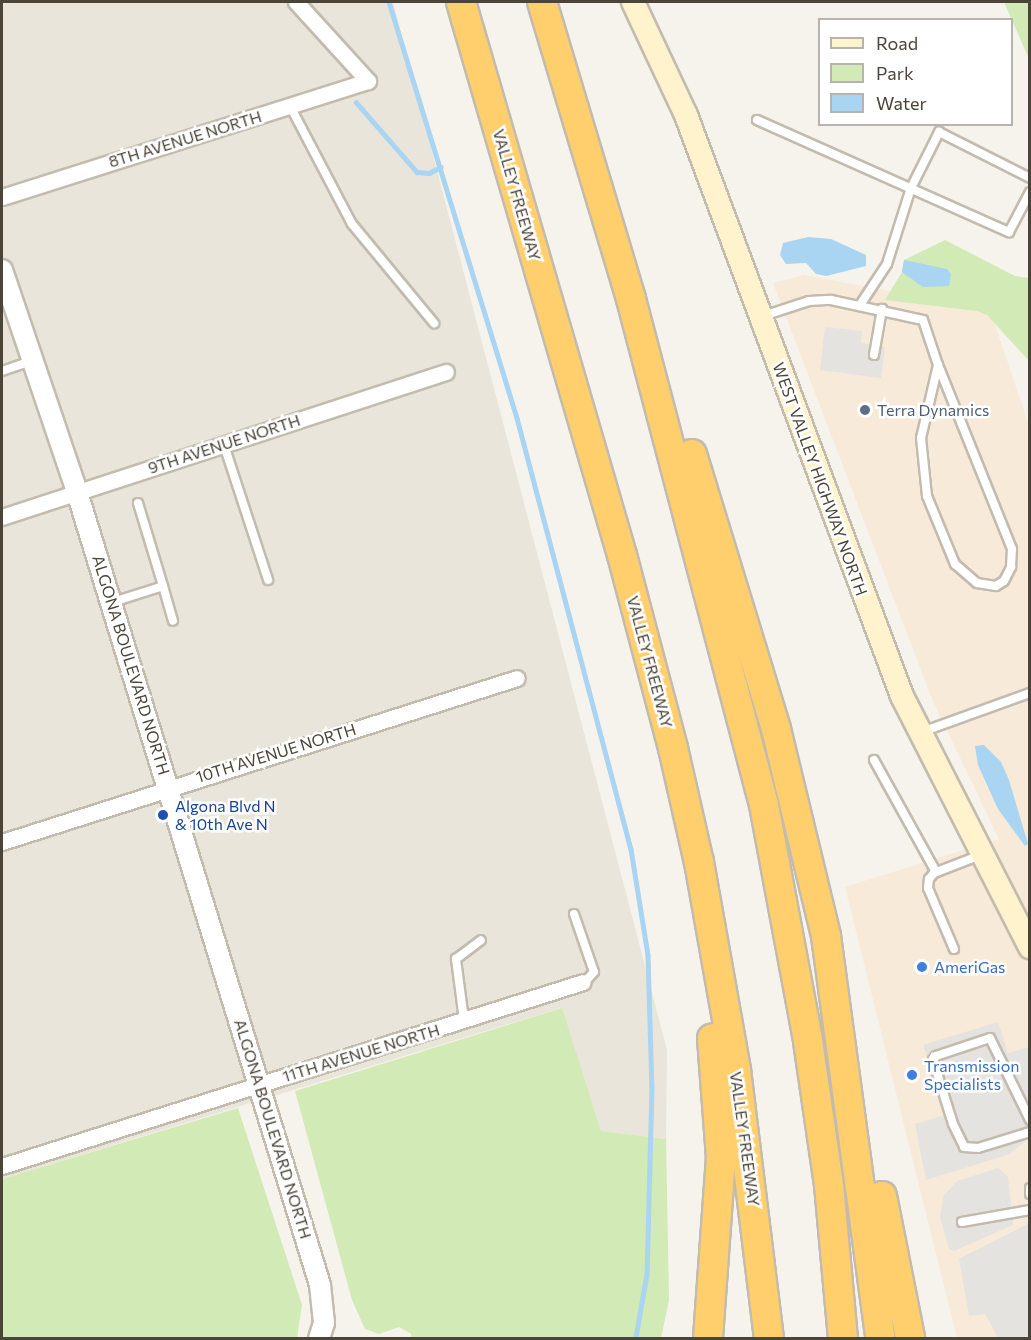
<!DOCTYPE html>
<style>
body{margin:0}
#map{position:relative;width:1031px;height:1340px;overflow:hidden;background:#f6f3ec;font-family:Commissioner,sans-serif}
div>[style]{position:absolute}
.residential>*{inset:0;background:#eae5da}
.commercial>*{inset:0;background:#f7ead8}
.green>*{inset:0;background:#d2eab5}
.parking>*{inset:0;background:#e5e3e0}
.water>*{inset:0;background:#a9d4f2}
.stream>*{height:4.5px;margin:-2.25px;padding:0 2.25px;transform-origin:2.25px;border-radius:2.25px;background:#a9d4f2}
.roads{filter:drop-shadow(2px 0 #c2bbae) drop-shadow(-2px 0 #c2bbae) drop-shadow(0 2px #c2bbae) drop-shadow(0 -2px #c2bbae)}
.service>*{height:8px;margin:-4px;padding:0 4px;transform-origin:4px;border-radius:4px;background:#fff}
.minor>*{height:15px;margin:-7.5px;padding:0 7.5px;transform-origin:7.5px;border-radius:7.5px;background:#fff}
.tertiary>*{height:20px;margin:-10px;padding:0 10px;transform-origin:10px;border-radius:10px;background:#fff}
.secondary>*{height:22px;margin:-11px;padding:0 11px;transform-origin:11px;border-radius:11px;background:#fff3cd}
.motorway>*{height:28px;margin:-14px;padding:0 14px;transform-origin:14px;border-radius:14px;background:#ffcf6e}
.dots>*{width:16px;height:16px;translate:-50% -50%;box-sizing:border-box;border:3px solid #fff;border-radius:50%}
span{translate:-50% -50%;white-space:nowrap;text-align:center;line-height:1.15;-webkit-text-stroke:5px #fff;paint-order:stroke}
.street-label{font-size:16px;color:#4b4439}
.service-label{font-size:16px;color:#4e5e75}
.left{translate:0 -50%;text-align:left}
.transit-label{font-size:16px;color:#164399}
.shop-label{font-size:16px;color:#366cbe}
.frame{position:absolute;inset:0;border:3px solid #4b4439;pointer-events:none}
.legend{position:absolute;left:818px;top:18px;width:195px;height:108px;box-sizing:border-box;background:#fff;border:2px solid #b7b4b0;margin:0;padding:8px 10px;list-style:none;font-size:18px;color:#4b4439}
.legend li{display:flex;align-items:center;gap:12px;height:30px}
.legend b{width:30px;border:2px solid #b7b4b0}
</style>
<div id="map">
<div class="residential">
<div style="clip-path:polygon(2px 2px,393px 2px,667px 1050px,666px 1139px,601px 1131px,561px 1008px,2px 1179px)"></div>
</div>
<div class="commercial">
<div style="clip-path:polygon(804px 275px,990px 310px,1029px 425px,1029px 1338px,959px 1338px,956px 1334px,845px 887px,999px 839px,932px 699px,773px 283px)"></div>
</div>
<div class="green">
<div style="clip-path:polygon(1004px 2px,1029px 2px,1029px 59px)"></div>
<div style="clip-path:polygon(945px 240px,1015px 276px,1029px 278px,1029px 361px,987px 315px,977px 311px,885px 300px,902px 272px,904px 260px)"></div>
<div style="clip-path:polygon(562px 1008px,601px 1131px,666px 1139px,669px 1300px,661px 1338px,411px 1338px,411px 1334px,399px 1327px,379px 1334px,365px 1329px,352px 1300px,295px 1091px)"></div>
<div style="clip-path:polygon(238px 1108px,302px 1305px,297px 1338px,2px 1338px,2px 1179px)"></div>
</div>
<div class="parking">
<div style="clip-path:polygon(825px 327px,862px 331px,861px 343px,885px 347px,881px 378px,820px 370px)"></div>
<div style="clip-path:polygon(998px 1022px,1008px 1053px,1029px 1047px,1029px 1138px,1010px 1154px,926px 1180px,915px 1124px,945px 1115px,923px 1045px)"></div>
<div style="clip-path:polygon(998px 1168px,1008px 1177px,1013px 1225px,954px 1251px,949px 1249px,940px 1217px,944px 1195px,957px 1181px)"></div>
<div style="clip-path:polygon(1029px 1223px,1029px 1337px,998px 1338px,985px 1314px,969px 1316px,959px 1259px)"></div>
</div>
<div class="water">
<div style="clip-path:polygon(808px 237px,831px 239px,866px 255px,866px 266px,826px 276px,816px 274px,806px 263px,786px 264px,780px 255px,783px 243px)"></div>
<div style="clip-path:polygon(904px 260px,947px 269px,951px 274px,949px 286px,923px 287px,902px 272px)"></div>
<div style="clip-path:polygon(984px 745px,1001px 762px,1009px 780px,1028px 844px,1025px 846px,998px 809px,978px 765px,975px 746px)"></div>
</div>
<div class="stream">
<div style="left:389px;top:2px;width:435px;rotate:72.9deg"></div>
<div style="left:517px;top:418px;width:446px;rotate:75.2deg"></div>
<div style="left:631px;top:849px;width:107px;rotate:80.9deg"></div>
<div style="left:648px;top:955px;width:132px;rotate:88.3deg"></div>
<div style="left:652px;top:1087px;width:187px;rotate:91.5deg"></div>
<div style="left:647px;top:1274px;width:65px;rotate:99.8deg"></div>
<div style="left:356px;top:102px;width:93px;rotate:48.9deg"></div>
<div style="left:417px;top:172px;width:12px;rotate:5deg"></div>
<div style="left:429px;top:173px;width:13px;rotate:-27deg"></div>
</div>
<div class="roads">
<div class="service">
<div style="left:290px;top:106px;width:133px;rotate:62.3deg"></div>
<div style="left:352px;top:224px;width:129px;rotate:50.4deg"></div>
<div style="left:757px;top:120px;width:276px;rotate:24deg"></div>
<div style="left:1009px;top:232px;width:45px;rotate:-62.3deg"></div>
<div style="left:860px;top:305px;width:49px;rotate:-56.6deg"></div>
<div style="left:887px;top:264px;width:80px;rotate:-72.5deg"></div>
<div style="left:911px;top:188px;width:63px;rotate:-63.4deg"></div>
<div style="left:939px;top:132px;width:102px;rotate:26.8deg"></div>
<div style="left:763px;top:316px;width:48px;rotate:-18.1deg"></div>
<div style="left:809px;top:301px;width:22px;rotate:-3deg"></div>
<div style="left:831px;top:300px;width:94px;rotate:12.3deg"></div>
<div style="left:923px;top:320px;width:47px;rotate:71.6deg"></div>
<div style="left:938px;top:365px;width:75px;rotate:103.1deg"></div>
<div style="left:921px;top:438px;width:58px;rotate:84.1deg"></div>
<div style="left:927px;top:496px;width:74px;rotate:67.6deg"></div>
<div style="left:955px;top:564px;width:29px;rotate:41deg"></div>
<div style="left:977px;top:583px;width:19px;rotate:9deg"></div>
<div style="left:996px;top:586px;width:9px;rotate:-32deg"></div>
<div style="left:1004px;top:581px;width:16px;rotate:-63deg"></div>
<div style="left:1011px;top:567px;width:18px;rotate:-87deg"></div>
<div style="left:1012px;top:549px;width:198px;rotate:-111.9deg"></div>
<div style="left:874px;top:355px;width:47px;rotate:-80.1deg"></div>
<div style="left:2px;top:371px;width:31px;rotate:-19deg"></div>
<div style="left:224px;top:445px;width:142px;rotate:71.9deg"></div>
<div style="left:138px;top:503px;width:87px;rotate:73.2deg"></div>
<div style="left:113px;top:602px;width:52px;rotate:-17.7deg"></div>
<div style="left:163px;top:586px;width:36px;rotate:74deg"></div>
<div style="left:922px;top:732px;width:115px;rotate:-19.9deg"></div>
<div style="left:874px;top:760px;width:128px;rotate:61deg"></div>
<div style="left:574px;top:914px;width:61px;rotate:71deg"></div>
<div style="left:594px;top:972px;width:16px;rotate:133deg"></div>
<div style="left:954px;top:949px;width:66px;rotate:-113.1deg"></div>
<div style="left:928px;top:888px;width:9px;rotate:-84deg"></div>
<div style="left:929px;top:879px;width:8px;rotate:-50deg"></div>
<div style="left:934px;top:873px;width:50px;rotate:-21deg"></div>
<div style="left:464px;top:1020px;width:62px;rotate:-97.5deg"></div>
<div style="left:456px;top:959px;width:31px;rotate:-37deg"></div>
<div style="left:1030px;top:1120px;width:91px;rotate:-116deg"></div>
<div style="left:990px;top:1038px;width:57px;rotate:161.6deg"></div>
<div style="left:936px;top:1056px;width:5px;rotate:127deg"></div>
<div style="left:933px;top:1060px;width:67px;rotate:72.6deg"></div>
<div style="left:953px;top:1124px;width:25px;rotate:64deg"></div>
<div style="left:964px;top:1147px;width:14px;rotate:4deg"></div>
<div style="left:978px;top:1148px;width:54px;rotate:-17.1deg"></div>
<div style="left:1030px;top:1188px;width:6px;rotate:90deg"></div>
<div style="left:962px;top:1222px;width:69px;rotate:-10deg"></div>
</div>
<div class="minor">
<div style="left:2px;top:197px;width:384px;rotate:-17.6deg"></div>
<div style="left:368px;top:81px;width:107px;rotate:-132.3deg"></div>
<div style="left:2px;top:517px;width:467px;rotate:-18.1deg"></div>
<div style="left:2px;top:842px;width:540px;rotate:-17.66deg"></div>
<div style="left:2px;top:1166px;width:609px;rotate:-17.57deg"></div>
</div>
<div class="tertiary">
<div style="left:2px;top:270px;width:234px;rotate:71.3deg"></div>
<div style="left:77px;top:492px;width:829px;rotate:72.96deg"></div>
<div style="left:320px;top:1285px;width:38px;rotate:84deg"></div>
<div style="left:324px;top:1323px;width:16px;rotate:108deg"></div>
</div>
<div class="secondary">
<div style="left:633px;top:2px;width:125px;rotate:64.9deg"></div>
<div style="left:686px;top:115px;width:620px;rotate:69.61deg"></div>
<div style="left:902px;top:696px;width:282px;rotate:63deg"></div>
</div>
<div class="motorway">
<div style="left:461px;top:2px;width:576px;rotate:73.77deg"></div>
<div style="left:622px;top:555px;width:200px;rotate:75.2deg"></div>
<div style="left:673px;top:748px;width:117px;rotate:77.2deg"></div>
<div style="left:699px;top:862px;width:211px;rotate:79.9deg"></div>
<div style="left:736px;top:1070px;width:270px;rotate:83deg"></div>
<div style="left:542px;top:2px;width:310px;rotate:73.3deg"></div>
<div style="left:631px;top:299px;width:523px;rotate:75.27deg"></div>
<div style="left:764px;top:805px;width:240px;rotate:79.4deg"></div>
<div style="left:808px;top:1041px;width:146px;rotate:81.7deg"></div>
<div style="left:829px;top:1185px;width:154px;rotate:84.8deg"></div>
<div style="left:692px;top:454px;width:288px;rotate:73deg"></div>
<div style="left:776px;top:729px;width:213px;rotate:76.4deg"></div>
<div style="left:826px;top:936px;width:406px;rotate:82.3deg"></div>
<div style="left:882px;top:1196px;width:145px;rotate:78.8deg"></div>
<div style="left:708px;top:1338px;width:180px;rotate:-85.9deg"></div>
<div style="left:721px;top:1158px;width:120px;rotate:-94.3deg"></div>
</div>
</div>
<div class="dots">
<div style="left:865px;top:410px;background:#5c6f8a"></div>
<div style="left:163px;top:815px;background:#1a4fb4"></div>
<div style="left:922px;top:967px;background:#3f7fe0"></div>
<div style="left:912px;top:1075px;background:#3f7fe0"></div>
</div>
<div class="street-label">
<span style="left:185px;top:139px;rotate:-17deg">8TH AVENUE NORTH</span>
<span style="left:517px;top:195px;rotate:74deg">VALLEY FREEWAY</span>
<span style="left:224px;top:444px;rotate:-18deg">9TH AVENUE NORTH</span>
<span style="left:820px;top:479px;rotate:70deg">WEST VALLEY HIGHWAY NORTH</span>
<span style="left:650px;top:662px;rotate:75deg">VALLEY FREEWAY</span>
<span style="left:131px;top:665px;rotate:73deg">ALGONA BOULEVARD NORTH</span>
<span style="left:276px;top:753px;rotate:-17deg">10TH AVENUE NORTH</span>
<span style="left:361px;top:1053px;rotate:-17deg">11TH AVENUE NORTH</span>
<span style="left:273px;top:1129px;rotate:73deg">ALGONA BOULEVARD NORTH</span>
<span style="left:745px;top:1139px;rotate:82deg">VALLEY FREEWAY</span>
</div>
<div class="service-label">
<span class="left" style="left:877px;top:410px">Terra Dynamics</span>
</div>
<div class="transit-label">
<span class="left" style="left:175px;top:815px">Algona Blvd N<br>&amp; 10th Ave N</span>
</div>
<div class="shop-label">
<span class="left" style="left:934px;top:967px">AmeriGas</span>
<span class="left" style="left:924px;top:1075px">Transmission<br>Specialists</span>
</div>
<div class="frame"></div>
<ul class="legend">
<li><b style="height:8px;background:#fff3cd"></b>Road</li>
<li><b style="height:16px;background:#d2eab5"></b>Park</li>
<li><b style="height:16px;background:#a9d4f2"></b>Water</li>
</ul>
</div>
